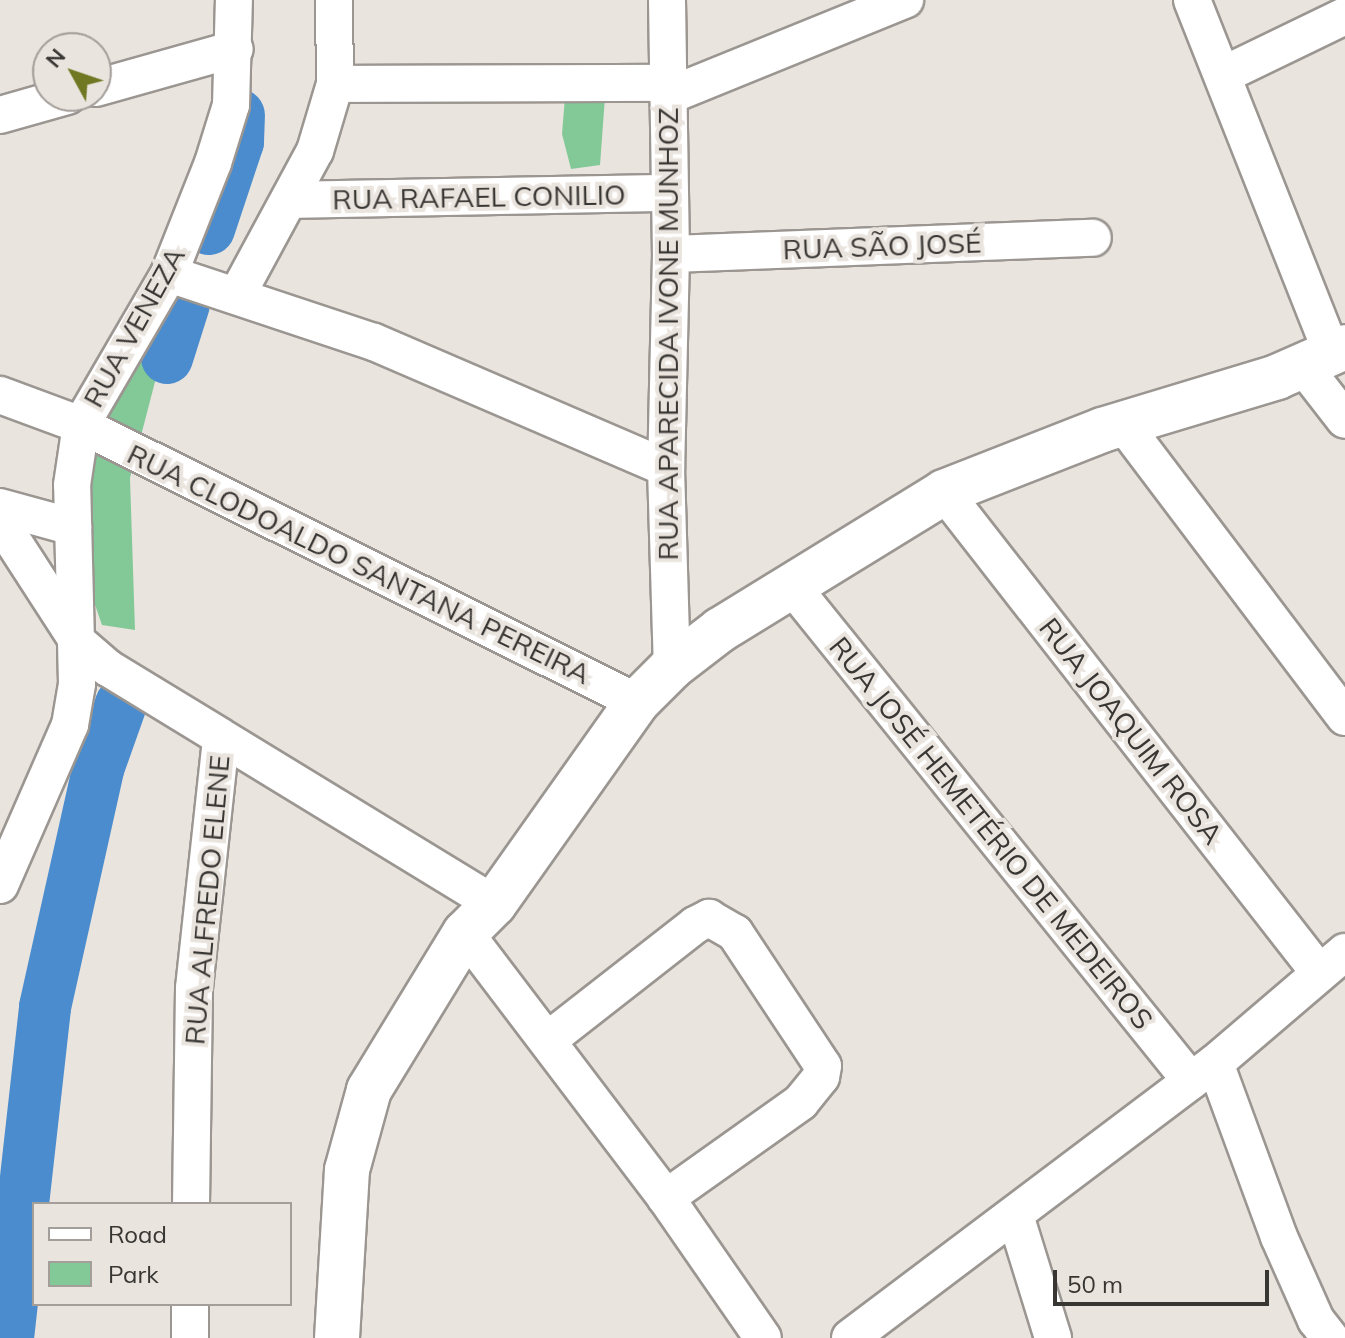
<!DOCTYPE html>
<meta charset="utf-8">
<style>
body{margin:0}
#map{position:relative;width:1345px;height:1338px;overflow:hidden;background:#eae4de;font-family:Mulish,sans-serif}
div>[style]{position:absolute}
.green>*{inset:0;background:#82c997}
.river>*{height:52px;margin:-26px;padding:0 26px;transform-origin:26px;border-radius:26px;background:#4a8ccd}
.roads{filter:drop-shadow(2px 0 #9b9691) drop-shadow(-2px 0 #9b9691) drop-shadow(0 2px #9b9691) drop-shadow(0 -2px #9b9691)}
.minor>*{height:36px;margin:-18px;padding:0 18px;transform-origin:18px;border-radius:18px;background:#fff}
.major>*{height:44px;margin:-22px;padding:0 22px;transform-origin:22px;border-radius:22px;background:#fff}
span{translate:-50% -50%;white-space:nowrap;text-align:center;line-height:1.15;-webkit-text-stroke:8px #eae4de;paint-order:stroke}
.street-label{font-size:28px;color:#383633}
.legend{position:absolute;left:32px;top:1202px;width:260px;height:104px;box-sizing:border-box;background:#eae4de;border:2px solid #a39e9a;margin:0;padding:10px 14px;list-style:none;font-size:24px;color:#383633}
.legend li{display:flex;align-items:center;gap:16px;height:40px}
.legend b{width:40px;border:2px solid #a39e9a}
.north{position:absolute;left:32px;top:32px;width:80px;height:80px;box-sizing:border-box;background:#eae4de;border:2px solid #a39e9a;border-radius:50%;rotate:310deg;font-size:22px;font-weight:700;line-height:32px;text-align:center;color:#383633}
.north::after{content:'';display:block;margin:auto;width:28px;height:36px;background:#707823;clip-path:polygon(50% 0,100% 100%,50% 72%,0 100%)}
.scale{position:absolute;left:1053px;top:1270px;width:216px;height:36px;box-sizing:border-box;border:4px solid #383633;border-top:0;padding-left:10px;font-size:24px;line-height:28px;white-space:nowrap;color:#383633;-webkit-text-stroke:6px #eae4de;paint-order:stroke}
</style>
<div id="map">
<div class="green">
<div style="clip-path:polygon(565px 97px,605px 97px,600px 165px,571px 169px,562px 134px)"></div>
<div style="clip-path:polygon(163px 351px,130px 478px,135px 630px,102px 625px,83px 570px,89px 454px,130px 364px)"></div>
</div>
<div class="river">
<div style="left:209px;top:229px;width:92px;rotate:-71.6deg"></div>
<div style="left:238px;top:142px;width:27px;rotate:-88deg"></div>
<div style="left:167px;top:358px;width:57px;rotate:-72.5deg"></div>
<div style="left:8px;top:1338px;width:333px;rotate:-83.6deg"></div>
<div style="left:45px;top:1007px;width:244px;rotate:-77.4deg"></div>
<div style="left:98px;top:769px;width:69px;rotate:-70.5deg"></div>
</div>
<div class="roads">
<div class="minor">
<div style="left:667px;top:0;width:254px;rotate:89.1deg"></div>
<div style="left:671px;top:254px;width:214px;rotate:91.3deg"></div>
<div style="left:666px;top:468px;width:199px;rotate:88.3deg"></div>
<div style="left:1192px;top:0;width:381px;rotate:68.4deg"></div>
<div style="left:1223px;top:75px;width:136px;rotate:-25.8deg"></div>
<div style="left:335px;top:84px;width:332px;rotate:-0.2deg"></div>
<div style="left:96px;top:88px;width:144px;rotate:-15.7deg"></div>
<div style="left:668px;top:96px;width:256px;rotate:-22.1deg"></div>
<div style="left:0;top:115px;width:70px;rotate:-15.8deg"></div>
<div style="left:290px;top:200px;width:378px;rotate:-1.1deg"></div>
<div style="left:671px;top:254px;width:422px;rotate:-2.2deg"></div>
<div style="left:169px;top:274px;width:216px;rotate:18.4deg"></div>
<div style="left:374px;top:342px;width:318px;rotate:23.3deg"></div>
<div style="left:237px;top:295px;width:164px;rotate:-61.6deg"></div>
<div style="left:315px;top:151px;width:70px;rotate:-73.4deg"></div>
<div style="left:335px;top:84px;width:84px;rotate:-90.7deg"></div>
<div style="left:1303px;top:366px;width:68px;rotate:52.1deg"></div>
<div style="left:0;top:395px;width:86px;rotate:20.3deg"></div>
<div style="left:81px;top:425px;width:621px;rotate:26.48deg"></div>
<div style="left:1124px;top:425px;width:366px;rotate:52.9deg"></div>
<div style="left:944px;top:492px;width:608px;rotate:52.02deg"></div>
<div style="left:0;top:507px;width:76px;rotate:15.3deg"></div>
<div style="left:0;top:521px;width:145px;rotate:57.1deg"></div>
<div style="left:79px;top:643px;width:38px;rotate:41deg"></div>
<div style="left:108px;top:668px;width:452px;rotate:31.4deg"></div>
<div style="left:791px;top:585px;width:637px;rotate:51.12deg"></div>
<div style="left:0;top:885px;width:175px;rotate:-66.4deg"></div>
<div style="left:70px;top:725px;width:42px;rotate:-80.3deg"></div>
<div style="left:77px;top:684px;width:199px;rotate:-91.4deg"></div>
<div style="left:72px;top:485px;width:61px;rotate:-81.5deg"></div>
<div style="left:81px;top:425px;width:175px;rotate:-59.8deg"></div>
<div style="left:169px;top:274px;width:119px;rotate:-68.4deg"></div>
<div style="left:213px;top:163px;width:61px;rotate:-72.8deg"></div>
<div style="left:231px;top:105px;width:105px;rotate:-88.4deg"></div>
<div style="left:465px;top:933px;width:333px;rotate:52.8deg"></div>
<div style="left:666px;top:1198px;width:170px;rotate:55.3deg"></div>
<div style="left:548px;top:1040px;width:187px;rotate:-38deg"></div>
<div style="left:695px;top:925px;width:16px;rotate:-27deg"></div>
<div style="left:709px;top:918px;width:30px;rotate:30deg"></div>
<div style="left:735px;top:933px;width:159px;rotate:56.5deg"></div>
<div style="left:823px;top:1066px;width:11px;rotate:100deg"></div>
<div style="left:821px;top:1077px;width:32px;rotate:129deg"></div>
<div style="left:801px;top:1102px;width:166px;rotate:144.6deg"></div>
<div style="left:1215px;top:1063px;width:185px;rotate:69.8deg"></div>
<div style="left:1279px;top:1237px;width:91px;rotate:66deg"></div>
<div style="left:1316px;top:1320px;width:23px;rotate:52deg"></div>
<div style="left:191px;top:1204px;width:216px;rotate:-89.2deg"></div>
<div style="left:194px;top:988px;width:250px;rotate:-83.8deg"></div>
<div style="left:1015px;top:1215px;width:129px;rotate:72.8deg"></div>
<div style="left:190px;top:1338px;width:34px;rotate:-90deg"></div>
<div style="left:850px;top:1338px;width:457px;rotate:-37deg"></div>
<div style="left:1215px;top:1063px;width:171px;rotate:-40.5deg"></div>
</div>
<div class="major">
<div style="left:337px;top:1338px;width:168px;rotate:-86.6deg"></div>
<div style="left:347px;top:1170px;width:83px;rotate:-74.6deg"></div>
<div style="left:369px;top:1090px;width:184px;rotate:-58.6deg"></div>
<div style="left:465px;top:933px;width:41px;rotate:-45deg"></div>
<div style="left:494px;top:904px;width:247px;rotate:-54.7deg"></div>
<div style="left:637px;top:702px;width:49px;rotate:-45deg"></div>
<div style="left:672px;top:667px;width:61px;rotate:-37.6deg"></div>
<div style="left:720px;top:630px;width:263px;rotate:-31.6deg"></div>
<div style="left:944px;top:492px;width:170px;rotate:-21.4deg"></div>
<div style="left:1102px;top:430px;width:183px;rotate:-16.8deg"></div>
<div style="left:1277px;top:377px;width:74px;rotate:-23.8deg"></div>
</div>
</div>
<div class="street-label">
<span style="left:479px;top:197px;rotate:-1deg">RUA RAFAEL CONILIO</span>
<span style="left:882px;top:246px;rotate:-2deg">RUA SÃO JOSÉ</span>
<span style="left:134px;top:327px;rotate:-61deg">RUA VENEZA</span>
<span style="left:668px;top:334px;rotate:-90deg">RUA APARECIDA IVONE MUNHOZ</span>
<span style="left:359px;top:564px;rotate:26deg">RUA CLODOALDO SANTANA PEREIRA</span>
<span style="left:1131px;top:731px;rotate:52deg">RUA JOAQUIM ROSA</span>
<span style="left:991px;top:833px;rotate:51deg">RUA JOSÉ HEMETÉRIO DE MEDEIROS</span>
<span style="left:207px;top:900px;rotate:-85deg">RUA ALFREDO ELENE</span>
</div>
<ul class="legend">
<li><b style="height:10px;background:#fff"></b>Road</li>
<li><b style="height:22px;background:#82c997"></b>Park</li>
</ul>
<div class="north">N</div>
<div class="scale">50 m</div>
</div>
